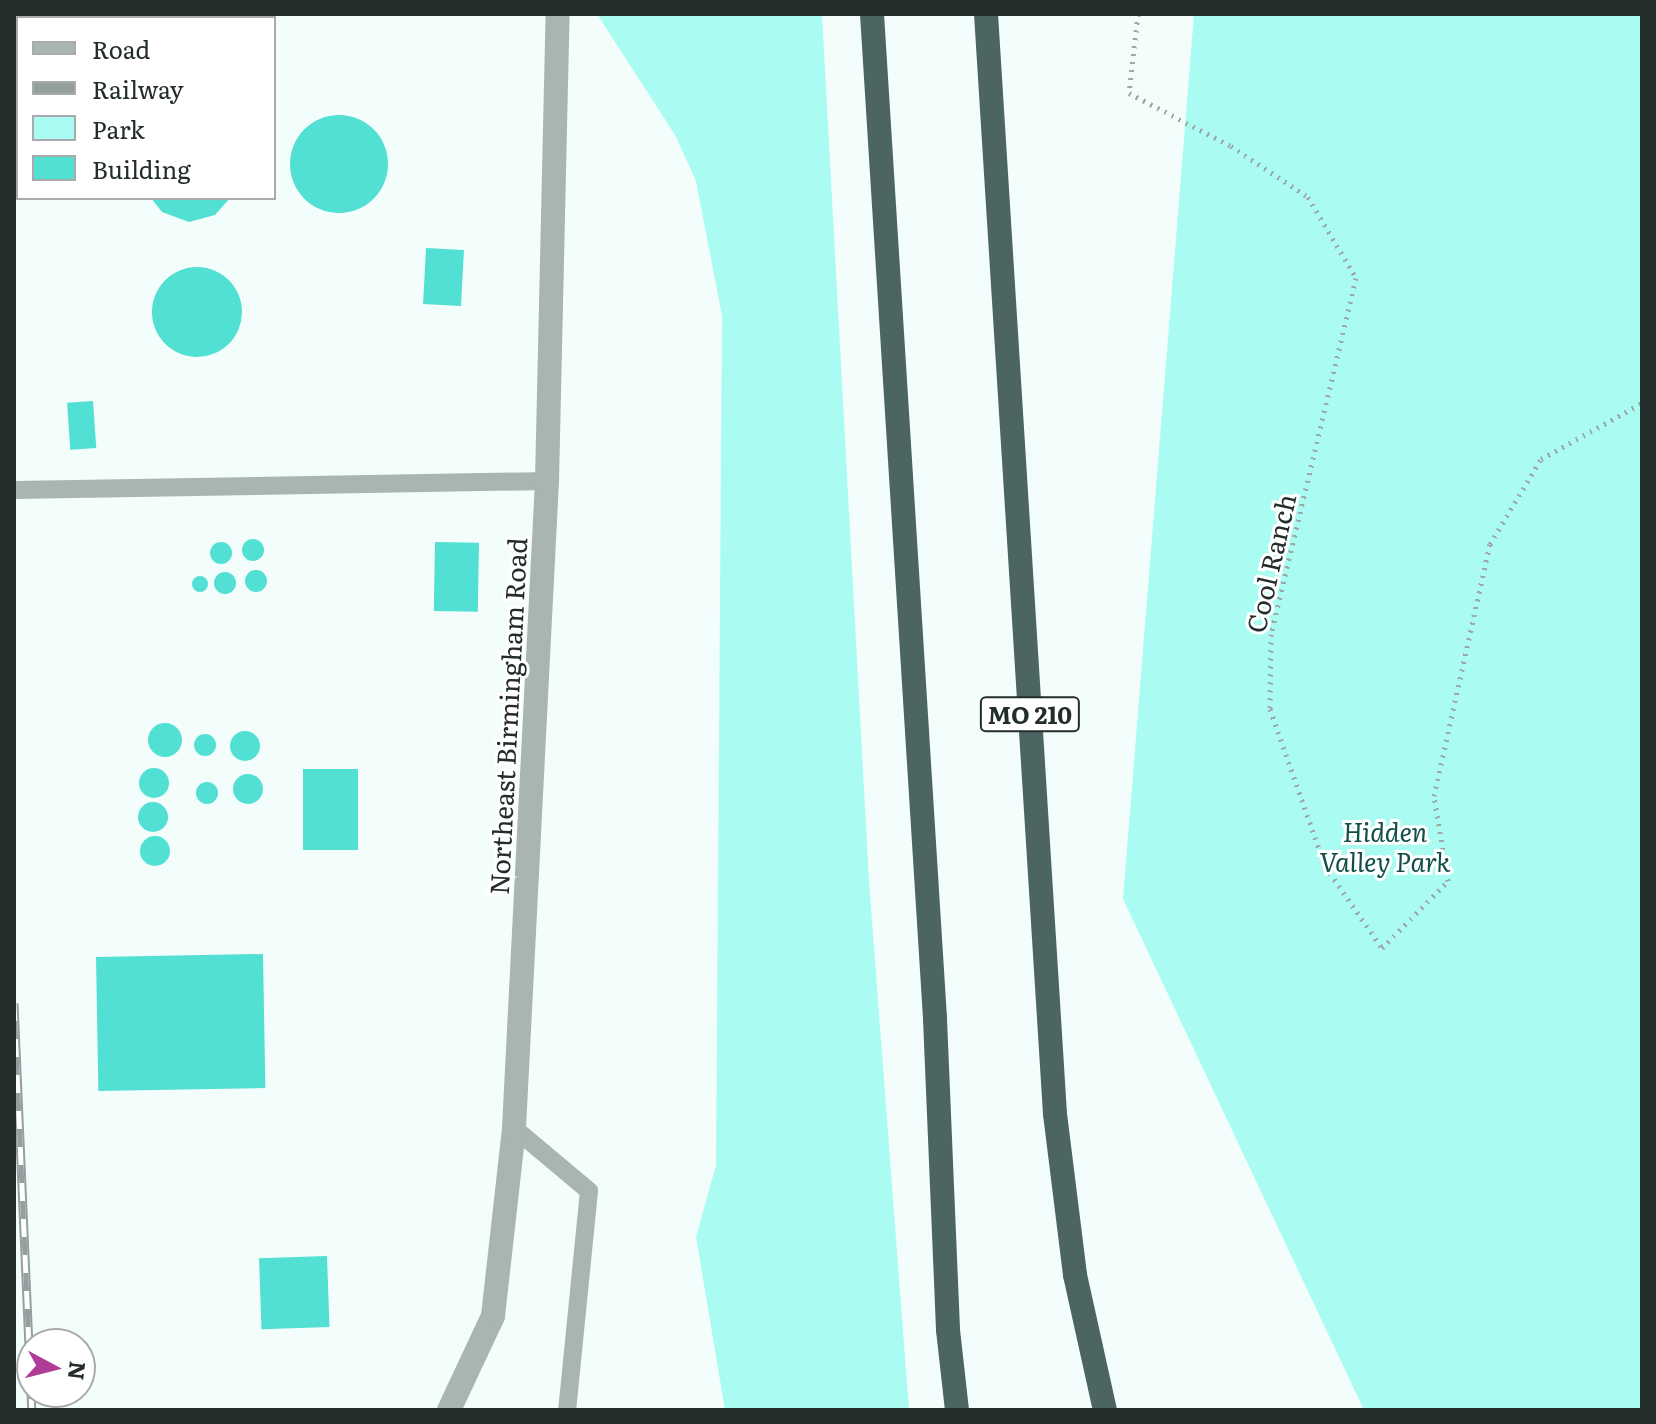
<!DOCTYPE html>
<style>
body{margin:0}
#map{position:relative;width:1656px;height:1424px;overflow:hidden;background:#f3fefc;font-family:Literata,serif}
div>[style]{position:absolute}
.green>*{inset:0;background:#aafcf2}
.building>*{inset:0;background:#51e0d3;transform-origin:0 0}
.round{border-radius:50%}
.path>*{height:5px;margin-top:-2.5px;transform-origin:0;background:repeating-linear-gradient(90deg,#9ea9a7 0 2px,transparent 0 8px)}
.lane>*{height:18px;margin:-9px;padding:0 9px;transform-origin:9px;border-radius:9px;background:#a9b5b3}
.street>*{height:24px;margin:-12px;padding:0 12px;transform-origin:12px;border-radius:12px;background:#a9b5b3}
.highway>*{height:24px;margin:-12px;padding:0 12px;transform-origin:12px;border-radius:12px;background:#4d6562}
.rail>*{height:9px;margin-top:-4.5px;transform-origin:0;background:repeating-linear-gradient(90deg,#fff 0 18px,#959f9e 0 36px);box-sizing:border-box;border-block:2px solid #959f9e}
span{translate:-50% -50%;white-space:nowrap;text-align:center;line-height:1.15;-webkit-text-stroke:6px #fff;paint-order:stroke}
.shield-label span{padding:2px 6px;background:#fff;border:2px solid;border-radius:6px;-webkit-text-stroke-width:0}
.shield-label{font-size:24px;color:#232d2c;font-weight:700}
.street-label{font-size:26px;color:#232d2c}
.park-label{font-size:26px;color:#114f4a;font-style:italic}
.frame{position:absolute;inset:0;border:16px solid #232d2c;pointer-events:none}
.legend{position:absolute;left:16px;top:16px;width:260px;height:184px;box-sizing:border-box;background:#fff;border:2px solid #a7abab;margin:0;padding:10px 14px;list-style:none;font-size:24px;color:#232d2c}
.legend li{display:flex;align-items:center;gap:16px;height:40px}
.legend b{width:40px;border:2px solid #a7abab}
.north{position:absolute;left:16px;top:1328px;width:80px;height:80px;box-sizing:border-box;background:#fff;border:2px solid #a7abab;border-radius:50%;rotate:97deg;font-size:22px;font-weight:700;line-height:32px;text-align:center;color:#232d2c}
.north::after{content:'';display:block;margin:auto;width:28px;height:36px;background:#af3d98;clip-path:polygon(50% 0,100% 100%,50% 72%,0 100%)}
</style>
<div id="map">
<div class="green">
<div style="clip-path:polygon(597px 14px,822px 14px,869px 881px,909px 1410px,725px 1410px,696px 1237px,716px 1165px,722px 316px,696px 181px,675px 135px)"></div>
<div style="clip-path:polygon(1194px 14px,1642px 14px,1642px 1410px,1364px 1410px,1123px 899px)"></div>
</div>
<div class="building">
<div style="clip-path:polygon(162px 14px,225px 14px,223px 18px)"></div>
<div class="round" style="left:290px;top:115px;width:98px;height:98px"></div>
<div style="clip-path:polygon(151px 198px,230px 198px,215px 215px,189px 222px,162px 212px)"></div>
<div style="left:426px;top:248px;width:38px;height:56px;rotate:3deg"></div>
<div class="round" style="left:152px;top:267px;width:90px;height:90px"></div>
<div style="left:93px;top:401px;width:47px;height:26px;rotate:86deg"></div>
<div class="round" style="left:242px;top:539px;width:22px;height:22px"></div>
<div class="round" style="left:210px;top:542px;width:22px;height:22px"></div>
<div style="left:435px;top:542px;width:44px;height:69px;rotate:1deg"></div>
<div class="round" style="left:245px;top:570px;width:22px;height:22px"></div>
<div class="round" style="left:214px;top:572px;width:22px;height:22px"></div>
<div class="round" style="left:192px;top:576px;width:16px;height:16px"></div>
<div class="round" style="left:148px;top:723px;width:34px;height:34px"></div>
<div class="round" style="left:230px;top:731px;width:30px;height:30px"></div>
<div class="round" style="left:194px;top:734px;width:22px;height:22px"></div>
<div class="round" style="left:139px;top:768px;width:30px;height:30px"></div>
<div style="left:303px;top:769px;width:55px;height:81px"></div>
<div class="round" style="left:233px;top:774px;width:30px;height:30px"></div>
<div class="round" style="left:196px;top:782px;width:22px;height:22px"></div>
<div class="round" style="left:138px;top:802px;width:30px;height:30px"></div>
<div class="round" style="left:140px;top:836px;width:30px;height:30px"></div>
<div style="left:263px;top:954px;width:134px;height:167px;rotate:89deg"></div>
<div style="left:327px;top:1256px;width:71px;height:68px;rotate:88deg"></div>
</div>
<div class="path">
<div style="left:1138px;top:14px;width:80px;rotate:96.5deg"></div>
<div style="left:1129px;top:93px;width:115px;rotate:27.5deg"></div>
<div style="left:1231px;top:146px;width:92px;rotate:33.5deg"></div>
<div style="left:1308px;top:197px;width:94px;rotate:59.3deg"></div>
<div style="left:1356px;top:278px;width:366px;rotate:103.4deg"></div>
<div style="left:1271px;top:634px;width:75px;rotate:90.8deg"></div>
<div style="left:1270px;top:709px;width:166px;rotate:70.7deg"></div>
<div style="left:1325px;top:866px;width:100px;rotate:55.2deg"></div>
<div style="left:1382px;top:948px;width:94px;rotate:-45.4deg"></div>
<div style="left:1448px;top:881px;width:86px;rotate:-99.4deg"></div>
<div style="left:1434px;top:796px;width:258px;rotate:-77.5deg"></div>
<div style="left:1490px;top:544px;width:99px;rotate:-59deg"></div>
<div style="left:1541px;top:459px;width:115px;rotate:-29deg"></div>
</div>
<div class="lane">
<div style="left:14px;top:490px;width:533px;rotate:-0.97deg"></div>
<div style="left:514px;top:1128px;width:98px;rotate:40deg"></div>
<div style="left:589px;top:1191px;width:220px;rotate:95.7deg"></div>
</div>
<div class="street">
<div style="left:449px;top:1410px;width:104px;rotate:-64.9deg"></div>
<div style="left:493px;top:1316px;width:189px;rotate:-83.6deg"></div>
<div style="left:514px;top:1128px;width:648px;rotate:-87.08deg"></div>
<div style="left:547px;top:481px;width:467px;rotate:-88.7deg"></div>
</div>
<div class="highway">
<div style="left:872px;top:14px;width:1007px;rotate:86.41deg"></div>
<div style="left:935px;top:1019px;width:311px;rotate:87.6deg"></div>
<div style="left:948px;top:1330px;width:81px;rotate:83.6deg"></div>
<div style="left:986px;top:14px;width:1102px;rotate:86.41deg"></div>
<div style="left:1055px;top:1114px;width:162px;rotate:82.9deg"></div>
<div style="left:1075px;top:1275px;width:138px;rotate:77.5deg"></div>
</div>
<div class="rail">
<div style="left:14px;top:1003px;width:407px;rotate:87.5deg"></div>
</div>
<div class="shield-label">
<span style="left:1030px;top:714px">MO 210</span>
</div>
<div class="street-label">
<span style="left:1270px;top:563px;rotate:-77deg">Cool Ranch</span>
<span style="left:507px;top:716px;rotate:-87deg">Northeast Birmingham Road</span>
</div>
<div class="park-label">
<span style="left:1385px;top:846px">Hidden<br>Valley Park</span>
</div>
<div class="frame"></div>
<ul class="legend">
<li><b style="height:10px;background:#a9b5b3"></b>Road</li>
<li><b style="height:10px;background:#959f9e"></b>Railway</li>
<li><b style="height:22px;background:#aafcf2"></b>Park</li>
<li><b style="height:22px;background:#51e0d3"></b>Building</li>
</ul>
<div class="north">N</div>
</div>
